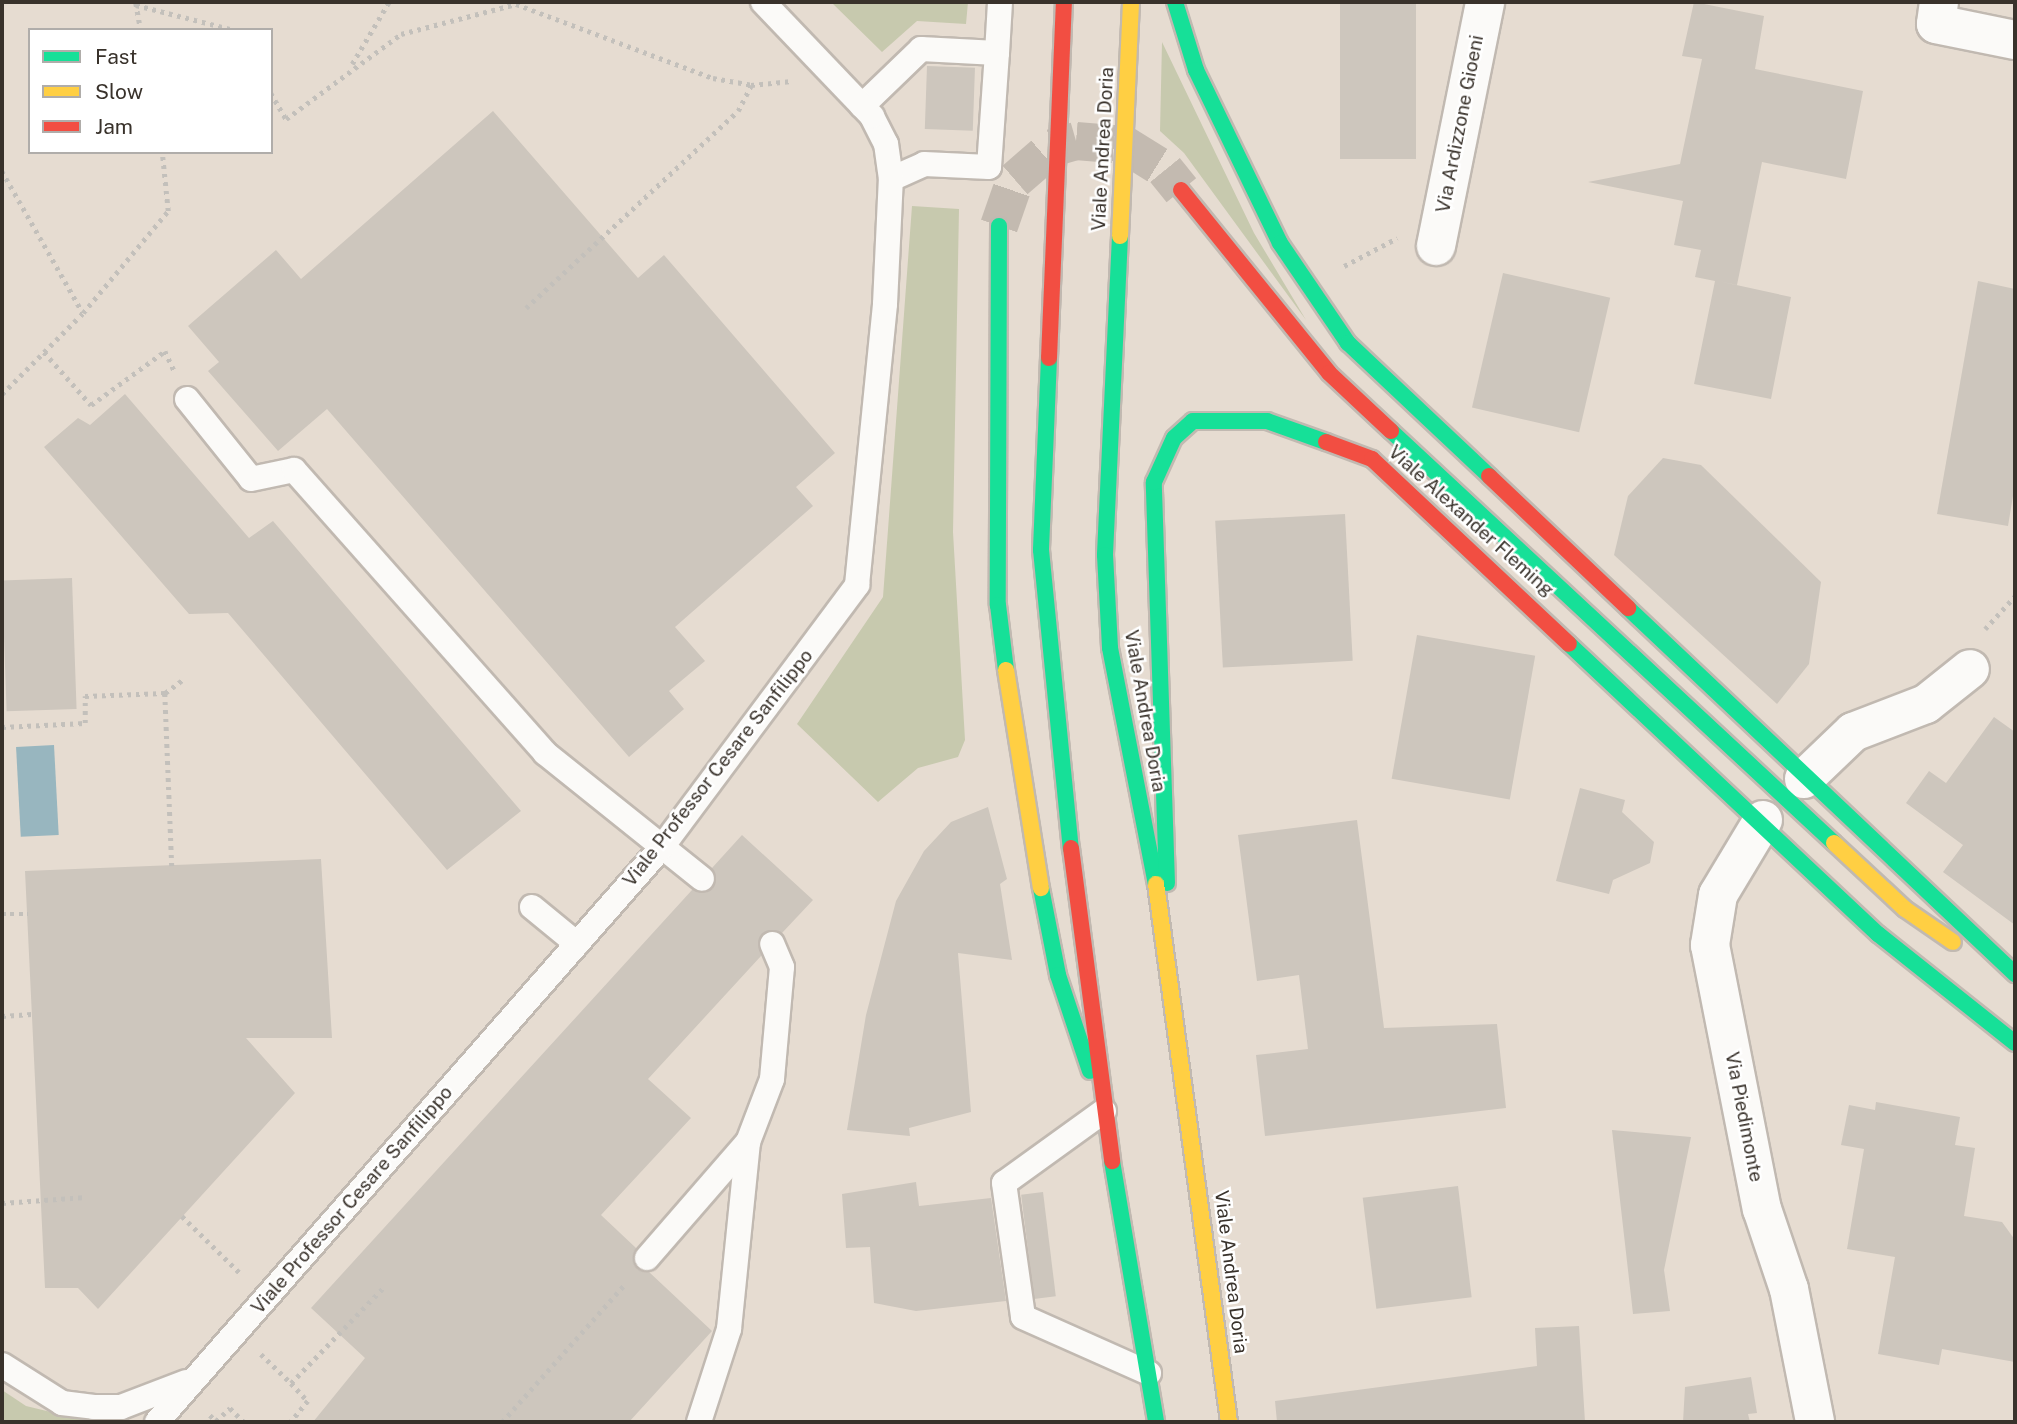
<!DOCTYPE html>
<style>
body{margin:0}
#map{position:relative;width:2017px;height:1424px;overflow:hidden;background:#e6dcd1;font-family:"Public Sans",sans-serif}
div>[style]{position:absolute}
.green>*{inset:0;background:#c7c9ae}
.water>*{inset:0;background:#98b6bf;transform-origin:0 0}
.building>*{inset:0;background:#cdc6bd;transform-origin:0 0}
.secondary-tunnel>*{height:38px;margin-top:-19px;transform-origin:0;background:repeating-linear-gradient(90deg,#c3bab0 0 38px,transparent 0 57px)}
.path>*{height:4.5px;margin-top:-2.25px;transform-origin:0;background:repeating-linear-gradient(90deg,#c3c0bb 0 3.5px,transparent 0 8.5px)}
.roads{filter:drop-shadow(2px 0 #c1b9b1) drop-shadow(-2px 0 #c1b9b1) drop-shadow(0 2px #c1b9b1) drop-shadow(0 -2px #c1b9b1)}
.lane>*{height:24px;margin:-12px;padding:0 12px;transform-origin:12px;border-radius:12px;background:#fbfaf8}
.street>*{height:38px;margin:-19px;padding:0 19px;transform-origin:19px;border-radius:19px;background:#fbfaf8}
.fast>*{height:16px;margin:-8px;padding:0 8px;transform-origin:8px;border-radius:8px;background:#16e098}
.slow>*{height:16px;margin:-8px;padding:0 8px;transform-origin:8px;border-radius:8px;background:#ffcf43}
.jam>*{height:16px;margin:-8px;padding:0 8px;transform-origin:8px;border-radius:8px;background:#f24e42}
span{translate:-50% -50%;white-space:nowrap;text-align:center;line-height:1.15;-webkit-text-stroke:5px #fff;paint-order:stroke}
.street-label{font-size:19px;color:#39322b}
.frame{position:absolute;inset:0;border:4px solid #39322b;pointer-events:none}
.legend{position:absolute;left:28px;top:28px;width:245px;height:126px;box-sizing:border-box;background:#fff;border:2px solid #b0adaa;margin:0;padding:9px 12px;list-style:none;font-size:21px;color:#39322b}
.legend li{display:flex;align-items:center;gap:14px;height:35px}
.legend b{width:35px;border:2px solid #b0adaa}
</style>
<div id="map">
<div class="green">
<div style="clip-path:polygon(831px 2px,968px 2px,966px 24px,917px 21px,882px 52px)"></div>
<div style="clip-path:polygon(1162px 42px,1254px 233px,1306px 320px,1184px 153px,1160px 131px)"></div>
<div style="clip-path:polygon(912px 206px,959px 209px,953px 532px,965px 740px,958px 757px,918px 768px,878px 802px,797px 724px,883px 597px)"></div>
<div style="clip-path:polygon(2px 1390px,26px 1406px,92px 1422px,2px 1422px)"></div>
</div>
<div class="water">
<div style="left:54px;top:745px;width:90px;height:38px;rotate:87deg"></div>
</div>
<div class="building">
<div style="left:1340px;top:2px;width:76px;height:157px"></div>
<div style="clip-path:polygon(1694px 2px,1764px 16px,1755px 69px,1863px 91px,1846px 179px,1762px 162px,1737px 285px,1718px 281px,1791px 297px,1771px 399px,1694px 384px,1715px 281px,1695px 277px,1701px 250px,1674px 245px,1683px 201px,1588px 182px,1680px 164px,1702px 59px,1682px 56px)"></div>
<div style="left:927px;top:66px;width:48px;height:63px;rotate:2deg"></div>
<div style="clip-path:polygon(493px 111px,638px 278px,664px 255px,835px 453px,796px 487px,813px 506px,675px 627px,705px 661px,669px 691px,684px 709px,629px 757px,327px 409px,278px 451px,208px 371px,219px 362px,188px 326px,276px 250px,301px 279px)"></div>
<div style="left:1503px;top:273px;width:110px;height:138px;rotate:13deg"></div>
<div style="clip-path:polygon(1978px 281px,2015px 289px,2015px 484px,2008px 526px,1937px 514px)"></div>
<div style="clip-path:polygon(125px 394px,249px 538px,273px 521px,521px 811px,447px 870px,228px 613px,189px 614px,44px 447px,78px 418px,90px 425px)"></div>
<div style="clip-path:polygon(1663px 458px,1701px 465px,1821px 582px,1809px 664px,1777px 704px,1614px 555px,1628px 496px)"></div>
<div style="left:1345px;top:514px;width:147px;height:130px;rotate:87deg"></div>
<div style="left:72px;top:578px;width:131px;height:70px;rotate:88deg"></div>
<div style="left:1417px;top:635px;width:120px;height:146px;rotate:10deg"></div>
<div style="clip-path:polygon(1994px 717px,2015px 732px,2015px 925px,1943px 872px,1963px 845px,1906px 803px,1929px 771px,1946px 783px)"></div>
<div style="clip-path:polygon(1580px 788px,1625px 800px,1622px 812px,1654px 842px,1650px 863px,1613px 880px,1609px 894px,1556px 881px)"></div>
<div style="clip-path:polygon(988px 807px,1007px 879px,1000px 884px,1012px 960px,958px 953px,971px 1112px,909px 1128px,910px 1136px,847px 1130px,866px 1015px,896px 901px,924px 851px,951px 822px)"></div>
<div style="clip-path:polygon(1357px 820px,1384px 1028px,1497px 1024px,1506px 1108px,1265px 1136px,1256px 1055px,1308px 1049px,1299px 975px,1257px 981px,1238px 835px)"></div>
<div style="clip-path:polygon(742px 835px,813px 900px,782px 933px,761px 935px,761px 956px,648px 1079px,691px 1118px,601px 1215px,636px 1248px,637px 1269px,649px 1272px,712px 1331px,629px 1422px,313px 1422px,365px 1358px,311px 1308px,692px 890px,713px 889px,712px 868px)"></div>
<div style="clip-path:polygon(321px 859px,332px 1038px,246px 1038px,295px 1093px,98px 1309px,78px 1288px,45px 1288px,25px 871px)"></div>
<div style="clip-path:polygon(1876px 1102px,1960px 1117px,1955px 1145px,1975px 1148px,1964px 1216px,2002px 1222px,2015px 1240px,2015px 1362px,1942px 1349px,1939px 1365px,1878px 1354px,1895px 1257px,1847px 1249px,1864px 1149px,1841px 1145px,1849px 1105px,1875px 1110px)"></div>
<div style="clip-path:polygon(1612px 1130px,1691px 1137px,1664px 1270px,1670px 1311px,1633px 1314px)"></div>
<div style="clip-path:polygon(916px 1182px,919px 1206px,991px 1198px,1006px 1301px,916px 1311px,874px 1303px,870px 1247px,846px 1248px,842px 1194px)"></div>
<div style="left:1458px;top:1186px;width:112px;height:96px;rotate:83deg"></div>
<div style="left:1043px;top:1192px;width:105px;height:22px;rotate:83deg"></div>
<div style="clip-path:polygon(1579px 1326px,1585px 1422px,1277px 1422px,1275px 1401px,1537px 1366px,1535px 1328px)"></div>
<div style="clip-path:polygon(1751px 1377px,1757px 1413px,1748px 1414px,1750px 1422px,1683px 1422px,1685px 1387px)"></div>
</div>
<div class="secondary-tunnel">
<div style="left:999px;top:226px;width:49px;rotate:-70.8deg"></div>
<div style="left:1015px;top:180px;width:49px;rotate:-40.9deg"></div>
<div style="left:1052px;top:148px;width:25px;rotate:-16deg"></div>
<div style="left:1076px;top:141px;width:49px;rotate:4.7deg"></div>
<div style="left:1125px;top:145px;width:47px;rotate:32deg"></div>
<div style="left:1165px;top:170px;width:26px;rotate:51deg"></div>
</div>
<div class="path">
<div style="left:136px;top:3px;width:27px;rotate:80deg"></div>
<div style="left:136px;top:5px;width:101px;rotate:14.3deg"></div>
<div style="left:352px;top:64px;width:72px;rotate:-59.2deg"></div>
<div style="left:271px;top:93px;width:30px;rotate:60deg"></div>
<div style="left:286px;top:119px;width:143px;rotate:-36.5deg"></div>
<div style="left:401px;top:34px;width:119px;rotate:-14.6deg"></div>
<div style="left:516px;top:4px;width:210px;rotate:20.6deg"></div>
<div style="left:713px;top:78px;width:39px;rotate:10deg"></div>
<div style="left:751px;top:85px;width:41px;rotate:-5.6deg"></div>
<div style="left:2px;top:171px;width:163px;rotate:60.3deg"></div>
<div style="left:1344px;top:266px;width:60px;rotate:-27.8deg"></div>
<div style="left:526px;top:308px;width:289px;rotate:-42.9deg"></div>
<div style="left:738px;top:111px;width:29px;rotate:-63deg"></div>
<div style="left:44px;top:352px;width:71px;rotate:48.4deg"></div>
<div style="left:91px;top:405px;width:92px;rotate:-36.1deg"></div>
<div style="left:165px;top:351px;width:21px;rotate:65deg"></div>
<div style="left:2px;top:394px;width:115px;rotate:-45deg"></div>
<div style="left:83px;top:313px;width:133px;rotate:-50.2deg"></div>
<div style="left:168px;top:211px;width:59px;rotate:-95.8deg"></div>
<div style="left:1985px;top:629px;width:45px;rotate:-47.7deg"></div>
<div style="left:165px;top:693px;width:25px;rotate:-37deg"></div>
<div style="left:2px;top:727px;width:83px;rotate:-2.8deg"></div>
<div style="left:85px;top:723px;width:27px;rotate:-90deg"></div>
<div style="left:85px;top:696px;width:80px;rotate:-2.1deg"></div>
<div style="left:165px;top:693px;width:173px;rotate:87.7deg"></div>
<div style="left:2px;top:914px;width:26px"></div>
<div style="left:2px;top:1016px;width:30px;rotate:-4deg"></div>
<div style="left:2px;top:1203px;width:84px;rotate:-4.1deg"></div>
<div style="left:182px;top:1216px;width:83px;rotate:44.5deg"></div>
<div style="left:261px;top:1354px;width:42px;rotate:44deg"></div>
<div style="left:291px;top:1383px;width:136px;rotate:-45.9deg"></div>
<div style="left:291px;top:1383px;width:25px;rotate:47deg"></div>
<div style="left:308px;top:1401px;width:27px;rotate:129deg"></div>
<div style="left:210px;top:1415px;width:8px;rotate:45deg"></div>
<div style="left:216px;top:1421px;width:19px;rotate:-43deg"></div>
<div style="left:230px;top:1408px;width:20px;rotate:45deg"></div>
<div style="left:502px;top:1422px;width:186px;rotate:-48.3deg"></div>
</div>
<div class="roads">
<div class="lane">
<div style="left:862px;top:106px;width:82px;rotate:-44deg"></div>
<div style="left:921px;top:49px;width:76px;rotate:3deg"></div>
<div style="left:997px;top:53px;width:51px;rotate:-86.6deg"></div>
<div style="left:891px;top:179px;width:36px;rotate:-24deg"></div>
<div style="left:924px;top:164px;width:65px;rotate:2.6deg"></div>
<div style="left:989px;top:167px;width:114px;rotate:-86deg"></div>
<div style="left:187px;top:399px;width:102px;rotate:51.3deg"></div>
<div style="left:251px;top:479px;width:44px;rotate:-11.8deg"></div>
<div style="left:294px;top:470px;width:378px;rotate:48.4deg"></div>
<div style="left:545px;top:753px;width:201px;rotate:38.7deg"></div>
<div style="left:532px;top:907px;width:58px;rotate:39.4deg"></div>
<div style="left:1104px;top:1111px;width:123px;rotate:144.2deg"></div>
<div style="left:1004px;top:1183px;width:135px;rotate:81.9deg"></div>
<div style="left:1023px;top:1317px;width:138px;rotate:24deg"></div>
<div style="left:647px;top:1258px;width:154px;rotate:-49deg"></div>
<div style="left:2px;top:1365px;width:71px;rotate:32.3deg"></div>
<div style="left:62px;top:1403px;width:32px;rotate:7deg"></div>
<div style="left:94px;top:1407px;width:27px"></div>
<div style="left:121px;top:1407px;width:70px;rotate:-21deg"></div>
<div style="left:157px;top:1422px;width:765px;rotate:-48.71deg"></div>
<div style="left:662px;top:847px;width:327px;rotate:-53.3deg"></div>
<div style="left:857px;top:585px;width:282px;rotate:-84.3deg"></div>
<div style="left:885px;top:304px;width:125px;rotate:-87.3deg"></div>
<div style="left:891px;top:179px;width:35px;rotate:-98deg"></div>
<div style="left:886px;top:144px;width:31px;rotate:-117deg"></div>
<div style="left:872px;top:116px;width:158px;rotate:-133.7deg"></div>
<div style="left:699px;top:1422px;width:98px;rotate:-72.1deg"></div>
<div style="left:729px;top:1329px;width:188px;rotate:-84.2deg"></div>
<div style="left:748px;top:1142px;width:67px;rotate:-69.1deg"></div>
<div style="left:772px;top:1079px;width:112px;rotate:-84.9deg"></div>
<div style="left:782px;top:967px;width:25px;rotate:-113deg"></div>
</div>
<div class="street">
<div style="left:1939px;top:2px;width:22px;rotate:98deg"></div>
<div style="left:1936px;top:24px;width:81px;rotate:11.4deg"></div>
<div style="left:1436px;top:246px;width:249px;rotate:-78.6deg"></div>
<div style="left:1804px;top:779px;width:68px;rotate:-43.8deg"></div>
<div style="left:1853px;top:732px;width:78px;rotate:-21deg"></div>
<div style="left:1926px;top:704px;width:56px;rotate:-38.5deg"></div>
<div style="left:1763px;top:820px;width:87px;rotate:121deg"></div>
<div style="left:1718px;top:895px;width:51px;rotate:99.1deg"></div>
<div style="left:1710px;top:945px;width:269px;rotate:78.9deg"></div>
<div style="left:1762px;top:1209px;width:84px;rotate:71.4deg"></div>
<div style="left:1789px;top:1289px;width:136px;rotate:78.9deg"></div>
</div>
<div class="fast">
<div style="left:1175px;top:2px;width:71px;rotate:72.8deg"></div>
<div style="left:1196px;top:70px;width:192px;rotate:64.1deg"></div>
<div style="left:1280px;top:243px;width:121px;rotate:55.8deg"></div>
<div style="left:1348px;top:343px;width:194px;rotate:43.3deg"></div>
<div style="left:999px;top:226px;width:379px;rotate:90.2deg"></div>
<div style="left:998px;top:605px;width:65px;rotate:83deg"></div>
<div style="left:1120px;top:236px;width:319px;rotate:92.7deg"></div>
<div style="left:1105px;top:555px;width:93px;rotate:86.9deg"></div>
<div style="left:1110px;top:648px;width:240px;rotate:79deg"></div>
<div style="left:1049px;top:358px;width:192px;rotate:92.4deg"></div>
<div style="left:1041px;top:550px;width:300px;rotate:84.3deg"></div>
<div style="left:1391px;top:431px;width:605px;rotate:42.92deg"></div>
<div style="left:1628px;top:608px;width:533px;rotate:43.4deg"></div>
<div style="left:1569px;top:644px;width:424px;rotate:43.2deg"></div>
<div style="left:1878px;top:934px;width:175px;rotate:38.5deg"></div>
<div style="left:1167px;top:883px;width:401px;rotate:-91.9deg"></div>
<div style="left:1154px;top:482px;width:48px;rotate:-65.6deg"></div>
<div style="left:1174px;top:438px;width:25px;rotate:-42deg"></div>
<div style="left:1193px;top:421px;width:74px"></div>
<div style="left:1267px;top:421px;width:63px;rotate:19.6deg"></div>
<div style="left:1041px;top:888px;width:89px;rotate:78.9deg"></div>
<div style="left:1058px;top:975px;width:101px;rotate:71.6deg"></div>
<div style="left:1112px;top:1161px;width:265px;rotate:80.4deg"></div>
</div>
<div class="slow">
<div style="left:1120px;top:236px;width:234px;rotate:-87.3deg"></div>
<div style="left:1006px;top:670px;width:221px;rotate:80.9deg"></div>
<div style="left:1834px;top:843px;width:97px;rotate:42.9deg"></div>
<div style="left:1905px;top:909px;width:58px;rotate:34.5deg"></div>
<div style="left:1156px;top:884px;width:543px;rotate:82.27deg"></div>
</div>
<div class="jam">
<div style="left:1181px;top:190px;width:235px;rotate:51deg"></div>
<div style="left:1329px;top:373px;width:85px;rotate:43.1deg"></div>
<div style="left:1049px;top:358px;width:356px;rotate:-87.6deg"></div>
<div style="left:1326px;top:442px;width:49px;rotate:20.3deg"></div>
<div style="left:1372px;top:459px;width:270px;rotate:43.2deg"></div>
<div style="left:1489px;top:476px;width:192px;rotate:43.5deg"></div>
<div style="left:1071px;top:848px;width:316px;rotate:82.5deg"></div>
</div>
</div>
<div class="street-label">
<span style="left:1460px;top:124px;rotate:-79deg">Via Ardizzone Gioeni</span>
<span style="left:1103px;top:149px;rotate:-87deg">Viale Andrea Doria</span>
<span style="left:1471px;top:521px;rotate:42deg">Viale Alexander Fleming</span>
<span style="left:1145px;top:711px;rotate:80deg">Viale Andrea Doria</span>
<span style="left:718px;top:768px;rotate:-52deg">Viale Professor Cesare Sanfilippo</span>
<span style="left:1744px;top:1117px;rotate:79deg">Via Piedimonte</span>
<span style="left:352px;top:1200px;rotate:-49deg">Viale Professor Cesare Sanfilippo</span>
<span style="left:1231px;top:1272px;rotate:83deg">Viale Andrea Doria</span>
</div>
<div class="frame"></div>
<ul class="legend">
<li><b style="height:9px;background:#16e098"></b>Fast</li>
<li><b style="height:9px;background:#ffcf43"></b>Slow</li>
<li><b style="height:9px;background:#f24e42"></b>Jam</li>
</ul>
</div>
